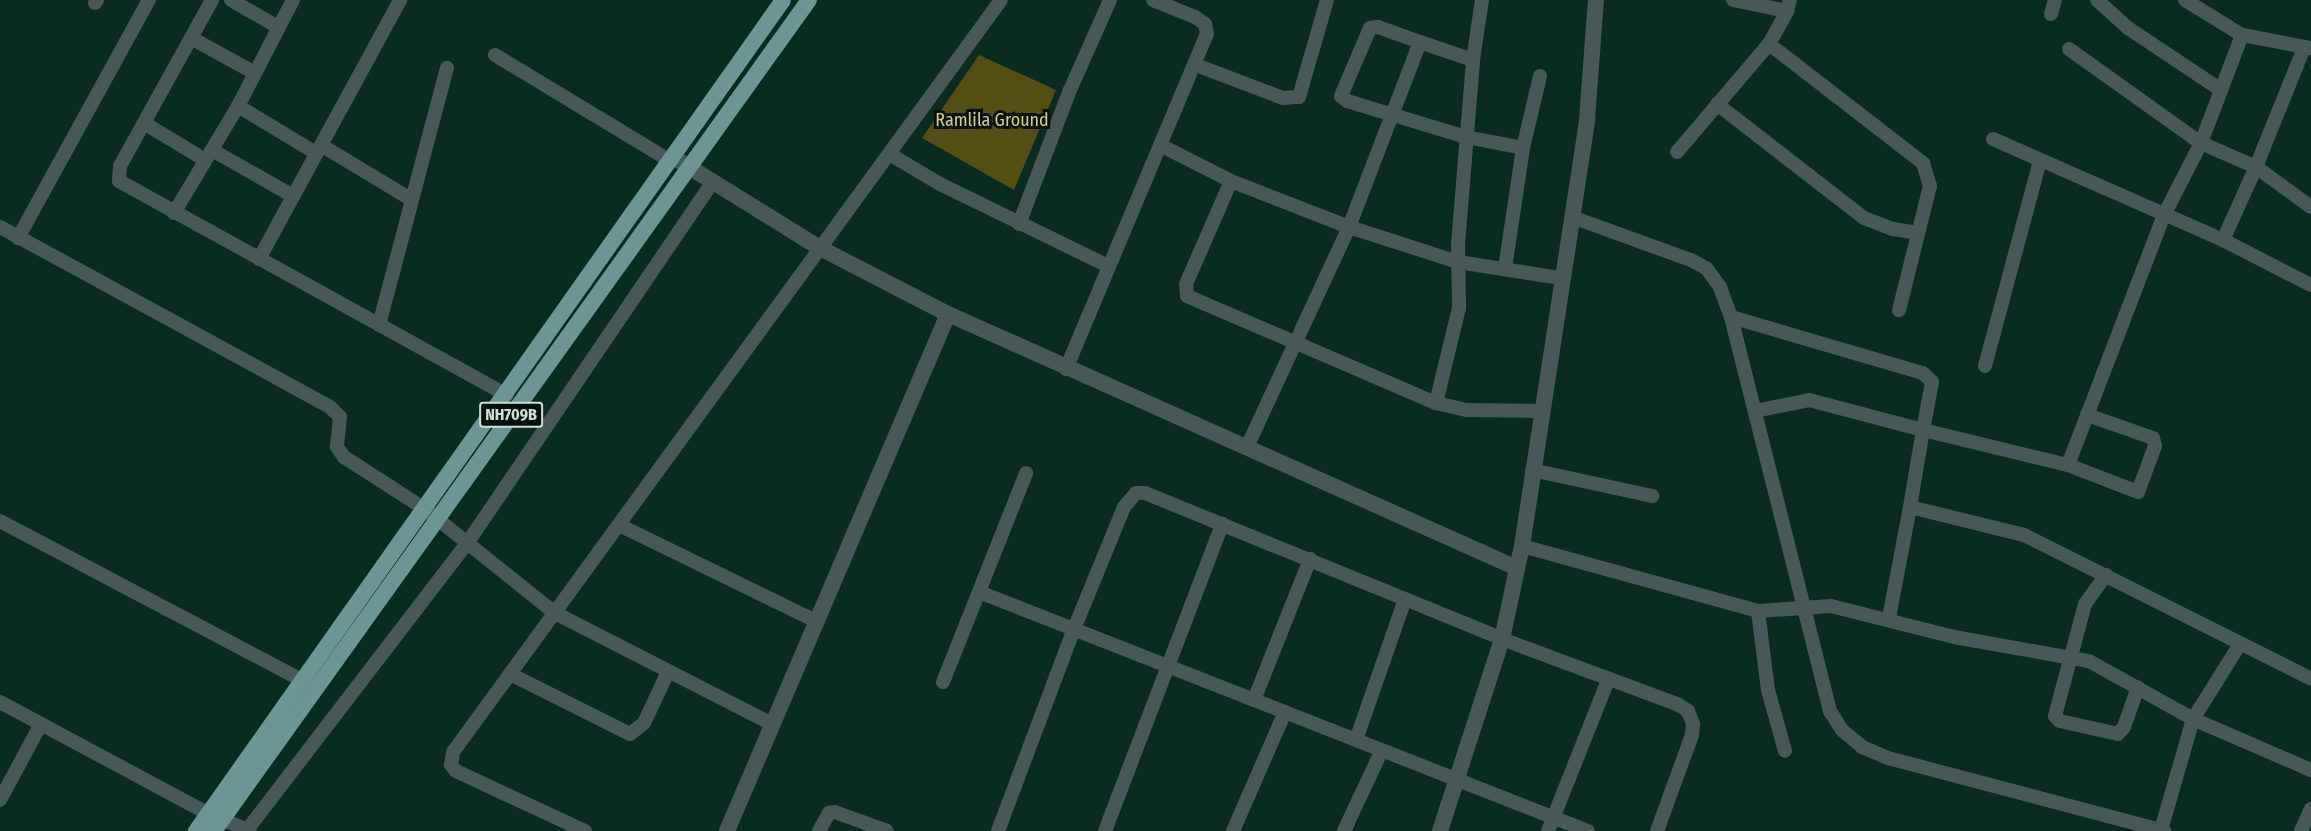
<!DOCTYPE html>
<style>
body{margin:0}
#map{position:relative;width:2311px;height:831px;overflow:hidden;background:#0a2c20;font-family:"Fira Sans Condensed",sans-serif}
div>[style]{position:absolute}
.green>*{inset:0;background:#544e13}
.minor>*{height:14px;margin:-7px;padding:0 7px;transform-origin:7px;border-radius:7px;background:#485859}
.tertiary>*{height:16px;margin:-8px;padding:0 8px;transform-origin:8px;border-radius:8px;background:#485859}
.trunk>*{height:16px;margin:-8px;padding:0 8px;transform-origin:8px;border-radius:8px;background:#6e9596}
span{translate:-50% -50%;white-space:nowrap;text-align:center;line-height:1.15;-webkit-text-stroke:6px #05110c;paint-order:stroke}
.shield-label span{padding:2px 4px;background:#05110c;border:2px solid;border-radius:4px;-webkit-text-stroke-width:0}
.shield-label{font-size:16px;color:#cde0d7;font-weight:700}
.park-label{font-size:18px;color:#d8cf72}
</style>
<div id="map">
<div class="green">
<div style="clip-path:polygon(979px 55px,1056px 90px,1014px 190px,922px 138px)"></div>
</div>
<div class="minor">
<div style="left:212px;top:0;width:190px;rotate:119deg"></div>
<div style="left:120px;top:166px;width:15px;rotate:94deg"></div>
<div style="left:119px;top:181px;width:443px;rotate:28.9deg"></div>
<div style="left:231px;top:0;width:54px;rotate:29.9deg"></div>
<div style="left:293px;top:0;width:119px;rotate:117.4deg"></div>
<div style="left:238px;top:106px;width:91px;rotate:31.1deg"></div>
<div style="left:1733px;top:0;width:55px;rotate:11.5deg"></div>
<div style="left:1787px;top:11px;width:11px;rotate:-75deg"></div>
<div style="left:2097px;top:0;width:42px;rotate:42.1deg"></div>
<div style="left:2128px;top:28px;width:112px;rotate:33.7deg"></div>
<div style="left:2185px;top:0;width:67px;rotate:31.6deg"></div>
<div style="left:2242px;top:35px;width:70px;rotate:10.7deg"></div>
<div style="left:95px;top:3px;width:4px;rotate:-56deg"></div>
<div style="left:2051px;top:14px;width:15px;rotate:-74deg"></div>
<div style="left:191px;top:38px;width:73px;rotate:28.7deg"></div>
<div style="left:1420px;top:42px;width:45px;rotate:-160.3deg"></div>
<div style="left:1378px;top:27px;width:8px;rotate:173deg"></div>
<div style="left:1370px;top:28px;width:74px;rotate:113.1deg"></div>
<div style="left:1341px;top:96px;width:8px;rotate:40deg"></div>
<div style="left:1347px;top:101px;width:124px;rotate:16.8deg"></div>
<div style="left:1466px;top:137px;width:58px;rotate:10.9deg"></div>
<div style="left:1523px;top:148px;width:122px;rotate:98.5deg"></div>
<div style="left:1769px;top:44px;width:195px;rotate:37.7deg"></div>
<div style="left:1923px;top:163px;width:24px;rotate:73deg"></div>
<div style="left:1930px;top:186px;width:128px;rotate:104deg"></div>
<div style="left:2304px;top:48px;width:128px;rotate:112deg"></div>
<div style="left:2256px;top:167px;width:68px;rotate:36deg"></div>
<div style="left:2069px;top:49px;width:162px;rotate:35.5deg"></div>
<div style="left:2201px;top:143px;width:60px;rotate:23.6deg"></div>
<div style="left:2256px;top:167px;width:80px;rotate:114.3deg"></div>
<div style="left:495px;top:55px;width:205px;rotate:31.1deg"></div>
<div style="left:1196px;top:65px;width:93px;rotate:20.8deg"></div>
<div style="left:1283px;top:98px;width:16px;rotate:-4deg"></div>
<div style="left:1299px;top:97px;width:101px;rotate:-73.9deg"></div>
<div style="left:1717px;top:104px;width:186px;rotate:37.8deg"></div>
<div style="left:1864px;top:218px;width:31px;rotate:21deg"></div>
<div style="left:1893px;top:229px;width:25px;rotate:9deg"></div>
<div style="left:144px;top:123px;width:71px;rotate:31.2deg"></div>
<div style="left:1993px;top:139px;width:251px;rotate:23.7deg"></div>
<div style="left:2223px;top:240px;width:99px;rotate:27.1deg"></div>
<div style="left:321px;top:145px;width:106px;rotate:31.1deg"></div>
<div style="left:1162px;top:146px;width:77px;rotate:26.9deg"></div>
<div style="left:1231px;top:181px;width:127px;rotate:21.3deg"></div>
<div style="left:1349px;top:227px;width:114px;rotate:17.8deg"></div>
<div style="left:1458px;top:262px;width:103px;rotate:8.9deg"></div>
<div style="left:1523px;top:148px;width:74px;rotate:-76.7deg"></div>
<div style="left:212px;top:150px;width:93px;rotate:29.6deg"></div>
<div style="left:1677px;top:152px;width:142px;rotate:-49.6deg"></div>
<div style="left:1769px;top:44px;width:38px;rotate:-61deg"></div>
<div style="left:891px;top:155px;width:57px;rotate:30.6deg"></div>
<div style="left:940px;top:184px;width:187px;rotate:26deg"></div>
<div style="left:1231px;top:181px;width:112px;rotate:113.6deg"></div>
<div style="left:1186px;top:284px;width:12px;rotate:85deg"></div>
<div style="left:1187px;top:296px;width:271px;rotate:23.3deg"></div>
<div style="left:1436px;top:403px;width:32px;rotate:13deg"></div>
<div style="left:1467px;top:410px;width:73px;rotate:0.8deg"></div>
<div style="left:174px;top:213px;width:125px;rotate:-59.1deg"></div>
<div style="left:1572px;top:217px;width:127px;rotate:19.9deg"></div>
<div style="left:1691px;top:260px;width:18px;rotate:29deg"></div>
<div style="left:1707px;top:269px;width:22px;rotate:54deg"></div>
<div style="left:1720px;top:287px;width:32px;rotate:70deg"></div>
<div style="left:1731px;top:317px;width:406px;rotate:75.9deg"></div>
<div style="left:1830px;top:711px;width:22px;rotate:58deg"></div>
<div style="left:1842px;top:730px;width:26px;rotate:40deg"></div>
<div style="left:1862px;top:747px;width:28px;rotate:23deg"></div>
<div style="left:1888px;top:758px;width:286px;rotate:14.8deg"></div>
<div style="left:1019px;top:224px;width:143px;rotate:-69.2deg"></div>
<div style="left:1070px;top:90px;width:98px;rotate:-66deg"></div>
<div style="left:0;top:227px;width:376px;rotate:28.6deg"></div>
<div style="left:330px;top:407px;width:14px;rotate:45deg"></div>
<div style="left:340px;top:417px;width:30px;rotate:96deg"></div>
<div style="left:337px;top:447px;width:12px;rotate:55deg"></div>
<div style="left:344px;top:457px;width:96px;rotate:32.7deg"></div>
<div style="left:425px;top:509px;width:166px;rotate:38.7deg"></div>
<div style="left:555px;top:613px;width:244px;rotate:27.1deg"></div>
<div style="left:18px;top:238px;width:272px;rotate:-61.2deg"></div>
<div style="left:259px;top:259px;width:295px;rotate:-61.4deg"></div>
<div style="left:1731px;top:317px;width:200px;rotate:16.3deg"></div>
<div style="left:1923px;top:373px;width:13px;rotate:45deg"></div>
<div style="left:1932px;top:382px;width:49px;rotate:100.6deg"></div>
<div style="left:1923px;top:430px;width:149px;rotate:13.6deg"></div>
<div style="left:2068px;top:465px;width:75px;rotate:21.1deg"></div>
<div style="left:2138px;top:492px;width:49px;rotate:-69.7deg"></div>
<div style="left:2155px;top:446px;width:8px;rotate:-104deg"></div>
<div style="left:2153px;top:438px;width:70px;rotate:-160.8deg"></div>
<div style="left:379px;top:325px;width:266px;rotate:-75.2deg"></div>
<div style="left:1985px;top:366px;width:212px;rotate:-75deg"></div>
<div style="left:1066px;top:369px;width:363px;rotate:-67.2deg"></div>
<div style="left:1207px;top:34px;width:10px;rotate:-101deg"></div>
<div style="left:1205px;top:24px;width:12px;rotate:-145deg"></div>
<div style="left:1195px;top:17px;width:45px;rotate:-158deg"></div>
<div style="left:1436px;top:403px;width:98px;rotate:-76.4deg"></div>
<div style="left:1459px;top:308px;width:64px;rotate:-90.9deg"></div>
<div style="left:1458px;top:244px;width:185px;rotate:-85.3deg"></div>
<div style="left:1473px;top:60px;width:61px;rotate:-81.5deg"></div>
<div style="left:1755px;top:411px;width:55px;rotate:-11.5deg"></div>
<div style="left:1809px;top:400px;width:118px;rotate:14.7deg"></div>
<div style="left:1923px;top:430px;width:78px;rotate:99.6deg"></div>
<div style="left:1247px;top:447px;width:242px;rotate:-65.1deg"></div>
<div style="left:1349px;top:227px;width:198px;rotate:-69deg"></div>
<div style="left:1420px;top:42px;width:56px;rotate:18.8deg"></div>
<div style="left:2068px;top:465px;width:268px;rotate:-69deg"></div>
<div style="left:2164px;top:215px;width:81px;rotate:-62.8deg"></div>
<div style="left:2201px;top:143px;width:116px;rotate:-69.2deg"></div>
<div style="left:1532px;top:470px;width:123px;rotate:12.2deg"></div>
<div style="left:0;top:521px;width:349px;rotate:27.8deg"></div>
<div style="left:619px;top:525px;width:219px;rotate:26deg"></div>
<div style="left:1522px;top:546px;width:245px;rotate:15.4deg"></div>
<div style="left:1758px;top:611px;width:73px;rotate:-3.9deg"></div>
<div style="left:1831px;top:606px;width:127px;rotate:14.1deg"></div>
<div style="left:1954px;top:637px;width:137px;rotate:10.1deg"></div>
<div style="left:2089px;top:661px;width:119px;rotate:29.1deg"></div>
<div style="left:2193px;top:719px;width:129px;rotate:23.4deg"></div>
<div style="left:2106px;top:575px;width:36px;rotate:126deg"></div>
<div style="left:2085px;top:604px;width:116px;rotate:105deg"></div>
<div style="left:2055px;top:716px;width:7px;rotate:45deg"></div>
<div style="left:2060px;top:721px;width:59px;rotate:12.6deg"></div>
<div style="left:2118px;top:734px;width:9px;rotate:-49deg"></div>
<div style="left:2124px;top:727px;width:42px;rotate:-70.7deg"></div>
<div style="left:979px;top:592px;width:654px;rotate:21.43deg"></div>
<div style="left:1758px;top:611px;width:80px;rotate:82.8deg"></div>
<div style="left:1768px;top:690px;width:63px;rotate:74.4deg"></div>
<div style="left:1889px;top:618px;width:113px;rotate:-79.3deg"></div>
<div style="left:1910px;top:507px;width:117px;rotate:13.8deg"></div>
<div style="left:2024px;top:535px;width:321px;rotate:26.6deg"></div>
<div style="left:510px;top:674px;width:134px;rotate:26.6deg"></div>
<div style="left:630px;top:734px;width:18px;rotate:-38deg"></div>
<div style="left:644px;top:723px;width:56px;rotate:-64.8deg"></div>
<div style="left:943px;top:682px;width:225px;rotate:-68.3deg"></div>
<div style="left:1254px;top:700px;width:152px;rotate:-68.3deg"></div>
<div style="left:0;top:702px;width:237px;rotate:28.2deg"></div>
<div style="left:209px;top:814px;width:44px;rotate:22.5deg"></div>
<div style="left:1356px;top:740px;width:149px;rotate:-70.8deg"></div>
<div style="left:0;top:800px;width:86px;rotate:-61.7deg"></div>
<div style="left:247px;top:830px;width:363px;rotate:-52.5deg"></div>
<div style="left:468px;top:542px;width:434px;rotate:-55.8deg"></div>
<div style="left:2161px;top:830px;width:116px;rotate:-73.9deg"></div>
<div style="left:2193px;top:719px;width:89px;rotate:-57.9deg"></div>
<div style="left:585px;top:831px;width:142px;rotate:-155.1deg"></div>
<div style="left:456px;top:771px;width:8px;rotate:-130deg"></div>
<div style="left:451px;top:765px;width:13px;rotate:-81deg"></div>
<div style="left:453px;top:752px;width:930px;rotate:-53.92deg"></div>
<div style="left:819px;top:831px;width:21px;rotate:-61deg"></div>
<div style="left:829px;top:813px;width:6px;rotate:-9deg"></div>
<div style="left:835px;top:812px;width:55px;rotate:20.1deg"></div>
<div style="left:998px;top:831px;width:216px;rotate:-69.4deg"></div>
<div style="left:1074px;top:629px;width:132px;rotate:-67.7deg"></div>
<div style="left:1124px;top:507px;width:18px;rotate:-49deg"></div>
<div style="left:1136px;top:493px;width:9px"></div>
<div style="left:1145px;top:493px;width:386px;rotate:22.2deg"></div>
<div style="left:1502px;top:639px;width:189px;rotate:20.4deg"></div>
<div style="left:1679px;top:705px;width:11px;rotate:34deg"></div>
<div style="left:1688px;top:711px;width:14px;rotate:69deg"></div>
<div style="left:1693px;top:724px;width:11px;rotate:95deg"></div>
<div style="left:1692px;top:735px;width:102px;rotate:110deg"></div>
<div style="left:1105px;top:831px;width:329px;rotate:-69.1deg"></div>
<div style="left:1233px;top:831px;width:130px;rotate:-66.4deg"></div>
<div style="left:1344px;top:831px;width:89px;rotate:-64.9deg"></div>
<div style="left:1548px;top:831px;width:162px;rotate:-68.3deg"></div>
<div style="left:2301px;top:831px;width:24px;rotate:-66deg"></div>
</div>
<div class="tertiary">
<div style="left:673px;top:157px;width:173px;rotate:31.8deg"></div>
<div style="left:820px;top:248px;width:144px;rotate:27.3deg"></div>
<div style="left:727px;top:831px;width:562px;rotate:-66.85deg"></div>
<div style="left:948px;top:314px;width:623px;rotate:24.06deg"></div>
<div style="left:1440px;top:831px;width:202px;rotate:-72.1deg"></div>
<div style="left:1502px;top:639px;width:95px;rotate:-77.9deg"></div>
<div style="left:1522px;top:546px;width:432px;rotate:-81.3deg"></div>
<div style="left:1587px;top:119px;width:119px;rotate:-85.7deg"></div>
</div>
<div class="trunk">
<div style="left:196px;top:831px;width:1017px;rotate:-54.76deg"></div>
<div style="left:214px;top:831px;width:1022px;rotate:-54.4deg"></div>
</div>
<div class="shield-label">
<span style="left:511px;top:415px">NH709B</span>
</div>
<div class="park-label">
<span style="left:992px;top:120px">Ramlila Ground</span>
</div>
</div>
